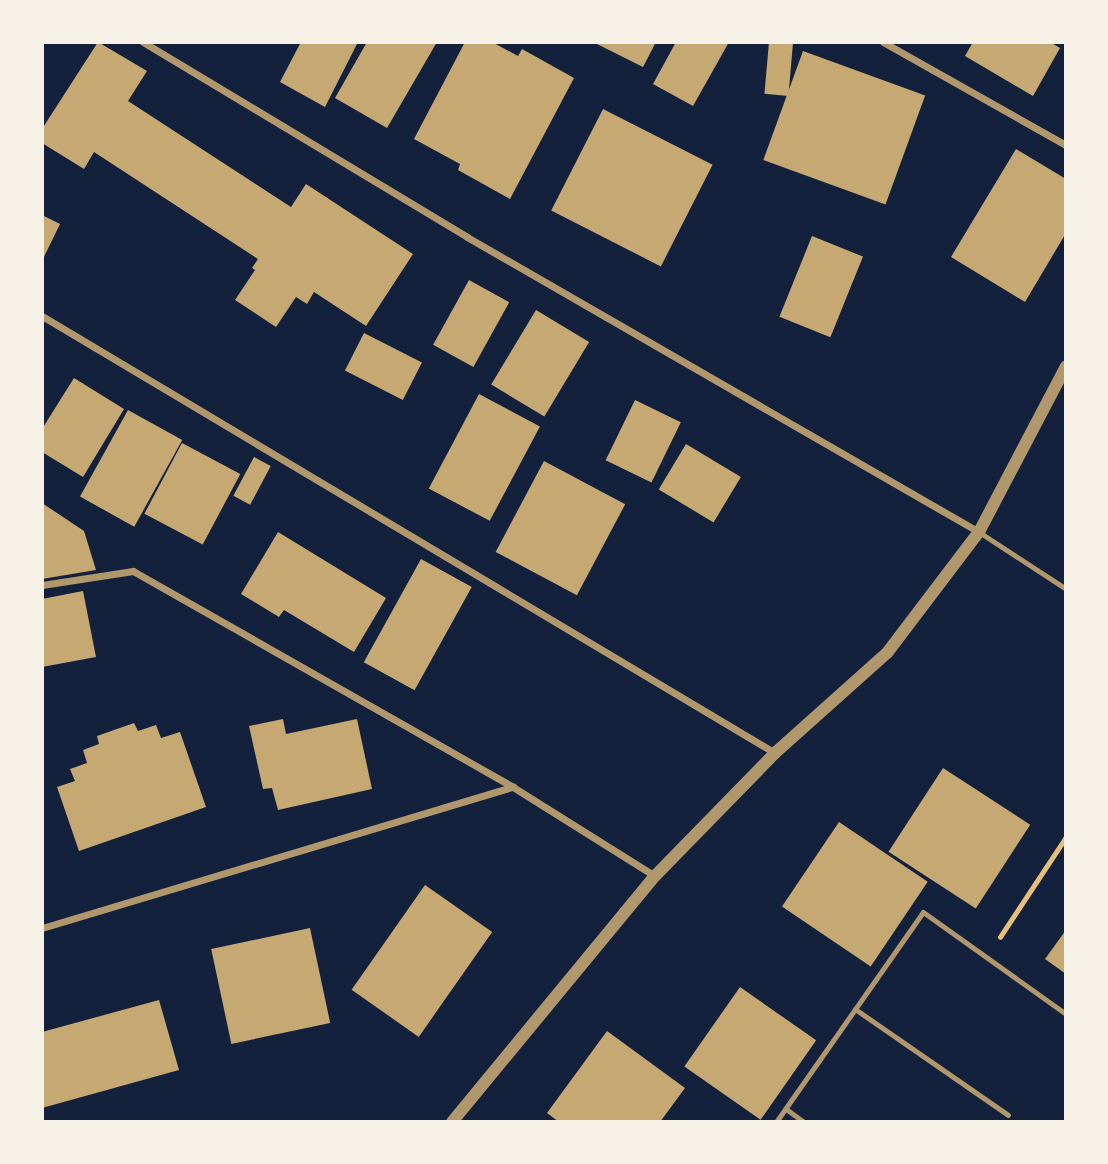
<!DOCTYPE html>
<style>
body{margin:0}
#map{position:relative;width:1108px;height:1164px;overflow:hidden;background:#14213d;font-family:"Work Sans",sans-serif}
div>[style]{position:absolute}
.building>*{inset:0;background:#c6a872;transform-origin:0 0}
.path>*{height:4.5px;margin:-2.25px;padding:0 2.25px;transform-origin:2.25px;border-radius:2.25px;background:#e5c07b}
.service>*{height:5px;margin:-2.5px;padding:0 2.5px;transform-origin:2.5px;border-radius:2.5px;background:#b1986c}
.minor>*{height:7px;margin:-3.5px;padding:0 3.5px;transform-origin:3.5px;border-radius:3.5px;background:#b1986c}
.tertiary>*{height:12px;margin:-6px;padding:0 6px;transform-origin:6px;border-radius:6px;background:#b1986c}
span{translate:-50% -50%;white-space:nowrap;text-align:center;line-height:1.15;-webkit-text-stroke:7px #f6f1e7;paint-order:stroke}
.frame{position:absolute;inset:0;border:44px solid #f6f1e7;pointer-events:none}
</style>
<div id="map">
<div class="building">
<div style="clip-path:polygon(98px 42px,147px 71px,128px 101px,291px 207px,306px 184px,413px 254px,366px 326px,314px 292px,307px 304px,296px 297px,276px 327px,235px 300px,255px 270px,252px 268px,258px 259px,94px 152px,84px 169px,42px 143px,42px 129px)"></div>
<div style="clip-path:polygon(301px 42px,358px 42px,325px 107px,280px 82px)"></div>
<div style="clip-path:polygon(367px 42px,437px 42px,387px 128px,335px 98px)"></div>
<div style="clip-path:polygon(465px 42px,492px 42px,518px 56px,522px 49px,574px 78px,510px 199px,458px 170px,460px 164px,414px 139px)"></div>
<div style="clip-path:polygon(593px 42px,656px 42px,643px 67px)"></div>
<div style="clip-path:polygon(676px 42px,729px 42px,693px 106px,653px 84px)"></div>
<div style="left:769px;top:42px;width:24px;height:52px;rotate:5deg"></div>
<div style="clip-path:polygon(973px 42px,1050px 42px,1060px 48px,1033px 96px,965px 56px)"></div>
<div style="left:803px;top:51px;width:130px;height:116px;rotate:20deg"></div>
<div style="left:603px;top:109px;width:123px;height:114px;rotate:27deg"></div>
<div style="clip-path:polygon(1016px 149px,1066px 179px,1066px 233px,1025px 302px,951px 257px)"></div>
<div style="clip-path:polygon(42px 215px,60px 224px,42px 261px)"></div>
<div style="left:812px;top:236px;width:55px;height:87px;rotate:22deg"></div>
<div style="left:469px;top:280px;width:46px;height:74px;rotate:29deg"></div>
<div style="left:536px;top:310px;width:62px;height:87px;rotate:31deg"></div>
<div style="left:364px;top:333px;width:65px;height:42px;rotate:27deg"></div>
<div style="clip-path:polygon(74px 378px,124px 409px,83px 477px,42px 452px,42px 429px)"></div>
<div style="left:479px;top:394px;width:69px;height:107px;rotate:28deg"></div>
<div style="left:635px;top:400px;width:51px;height:67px;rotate:26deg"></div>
<div style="left:128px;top:410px;width:62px;height:99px;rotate:29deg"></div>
<div style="left:182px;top:443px;width:66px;height:80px;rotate:28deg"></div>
<div style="left:686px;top:444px;width:64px;height:53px;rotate:31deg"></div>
<div style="left:254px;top:457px;width:19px;height:44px;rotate:28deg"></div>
<div style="left:544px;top:461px;width:92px;height:103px;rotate:28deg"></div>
<div style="clip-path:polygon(42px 503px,84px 531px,96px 570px,42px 579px)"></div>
<div style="clip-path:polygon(278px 532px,386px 598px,354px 652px,284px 610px,279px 617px,241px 594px)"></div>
<div style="left:421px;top:559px;width:58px;height:118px;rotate:29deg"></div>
<div style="clip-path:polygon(83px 591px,96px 657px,42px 667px,42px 599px)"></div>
<div style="clip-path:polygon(283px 719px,286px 734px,357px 719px,372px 789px,278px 810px,272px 788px,263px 789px,249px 726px)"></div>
<div style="clip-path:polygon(134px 723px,138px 731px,156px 725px,161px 738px,180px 732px,206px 807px,79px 851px,57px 787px,75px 781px,70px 769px,87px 763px,83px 750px,99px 744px,97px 736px)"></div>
<div style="left:943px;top:768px;width:104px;height:100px;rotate:33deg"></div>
<div style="left:839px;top:822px;width:107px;height:102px;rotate:34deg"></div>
<div style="left:425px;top:885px;width:82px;height:128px;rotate:35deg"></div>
<div style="left:310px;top:928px;width:97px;height:101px;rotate:78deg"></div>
<div style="clip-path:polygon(1066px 930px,1066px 974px,1045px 959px)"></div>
<div style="left:740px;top:987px;width:93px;height:97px;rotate:35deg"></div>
<div style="clip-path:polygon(159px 1000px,179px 1070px,42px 1108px,42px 1032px)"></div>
<div style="clip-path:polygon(607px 1031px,685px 1088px,660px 1122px,559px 1122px,547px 1113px)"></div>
</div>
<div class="path">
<div style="left:1000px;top:937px;width:120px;rotate:-56.6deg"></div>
</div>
<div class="service">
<div style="left:979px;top:532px;width:104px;rotate:33.2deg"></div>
<div style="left:855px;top:1009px;width:186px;rotate:34.7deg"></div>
<div style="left:786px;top:1109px;width:22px;rotate:36deg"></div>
<div style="left:776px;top:1122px;width:256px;rotate:-55deg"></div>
<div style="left:923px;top:912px;width:176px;rotate:35.5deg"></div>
</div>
<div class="minor">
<div style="left:143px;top:42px;width:378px;rotate:31deg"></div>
<div style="left:467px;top:237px;width:591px;rotate:29.95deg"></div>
<div style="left:883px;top:42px;width:210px;rotate:29.4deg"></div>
<div style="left:42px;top:316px;width:853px;rotate:30.8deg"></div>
<div style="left:42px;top:585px;width:92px;rotate:-8.7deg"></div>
<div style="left:133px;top:571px;width:437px;rotate:29.6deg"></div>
<div style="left:42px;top:928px;width:492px;rotate:-16.7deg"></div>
<div style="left:513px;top:787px;width:168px;rotate:32.1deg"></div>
</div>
<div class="tertiary">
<div style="left:452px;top:1122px;width:319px;rotate:-50.5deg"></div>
<div style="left:655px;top:876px;width:172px;rotate:-45.7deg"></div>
<div style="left:775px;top:753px;width:150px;rotate:-41.8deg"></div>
<div style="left:887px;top:653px;width:152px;rotate:-52.8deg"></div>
<div style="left:979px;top:532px;width:187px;rotate:-62.3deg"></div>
</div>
<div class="frame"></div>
</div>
